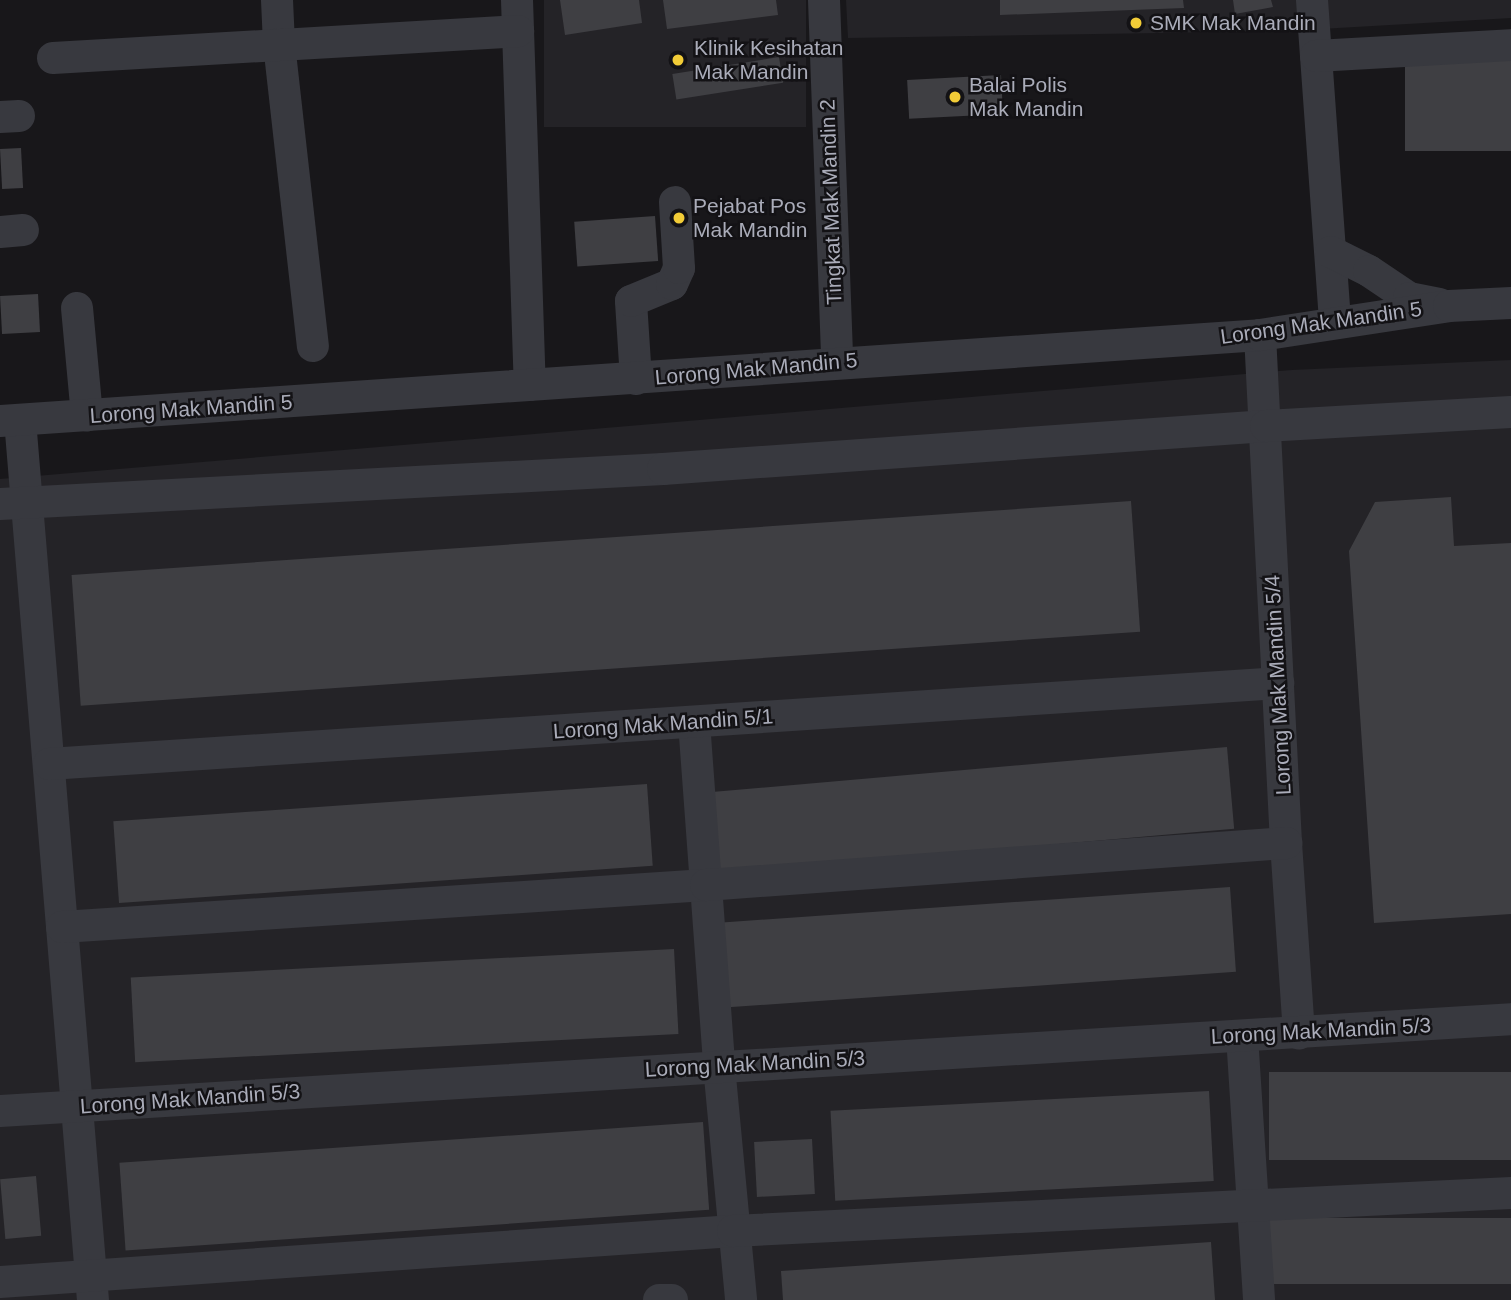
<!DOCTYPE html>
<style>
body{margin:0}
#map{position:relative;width:1511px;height:1300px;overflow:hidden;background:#18171a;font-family:Helvetica,sans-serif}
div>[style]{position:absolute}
.built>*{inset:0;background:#242327;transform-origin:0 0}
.building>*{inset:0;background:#3f3f43;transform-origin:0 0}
.minor>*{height:32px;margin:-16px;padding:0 16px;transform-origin:16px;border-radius:16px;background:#38393f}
.dots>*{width:19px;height:19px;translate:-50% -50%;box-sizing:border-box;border:4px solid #131215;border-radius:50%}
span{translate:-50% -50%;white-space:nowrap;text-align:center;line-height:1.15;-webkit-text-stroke:5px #131215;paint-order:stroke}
.poi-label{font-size:21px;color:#aaacb9}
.left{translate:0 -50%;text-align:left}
.street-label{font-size:21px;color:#aaacb9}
</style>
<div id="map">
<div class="built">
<div style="left:544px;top:0;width:262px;height:127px"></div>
<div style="clip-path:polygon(846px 0,1511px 0,1511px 18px,1286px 31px,848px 38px)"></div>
<div style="clip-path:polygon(1511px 360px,1511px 1300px,0 1300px,0 479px,1292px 370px)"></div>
</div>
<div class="building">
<div style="clip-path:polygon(560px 0,639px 0,642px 23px,565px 35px)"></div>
<div style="clip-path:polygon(663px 0,776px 0,778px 15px,667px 29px)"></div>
<div style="clip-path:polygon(1000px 0,1183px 0,1184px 8px,1000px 15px)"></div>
<div style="clip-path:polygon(1233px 0,1271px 0,1273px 7px,1235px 14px)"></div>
<div style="left:779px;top:57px;width:26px;height:108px;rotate:81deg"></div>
<div style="left:1511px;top:61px;width:90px;height:106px;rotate:90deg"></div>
<div style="left:1001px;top:75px;width:39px;height:94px;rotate:87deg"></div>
<div style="left:21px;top:148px;width:40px;height:21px;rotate:87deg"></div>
<div style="left:655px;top:216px;width:45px;height:81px;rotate:86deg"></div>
<div style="left:38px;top:294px;width:38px;height:38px;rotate:87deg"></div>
<div style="clip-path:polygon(1451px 497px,1454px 546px,1511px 543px,1511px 914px,1374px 923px,1349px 551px,1375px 502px)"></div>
<div style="left:1131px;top:501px;width:131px;height:1062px;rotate:86deg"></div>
<div style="left:1227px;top:747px;width:82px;height:520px;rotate:85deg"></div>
<div style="left:647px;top:784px;width:82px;height:535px;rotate:86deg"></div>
<div style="left:1230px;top:887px;width:85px;height:509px;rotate:86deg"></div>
<div style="left:674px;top:949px;width:85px;height:544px;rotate:87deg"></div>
<div style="left:1511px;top:1072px;width:88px;height:242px;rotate:90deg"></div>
<div style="left:1209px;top:1091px;width:90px;height:379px;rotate:87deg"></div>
<div style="left:703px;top:1122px;width:88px;height:585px;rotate:86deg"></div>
<div style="left:812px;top:1139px;width:55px;height:58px;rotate:87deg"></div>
<div style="left:36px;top:1176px;width:60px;height:36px;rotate:85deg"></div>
<div style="left:1511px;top:1218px;width:66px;height:241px;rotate:90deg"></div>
<div style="clip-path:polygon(1211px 1242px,1215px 1300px,783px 1300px,781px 1271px)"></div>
</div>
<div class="minor">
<div style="left:277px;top:0;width:44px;rotate:87.4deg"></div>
<div style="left:279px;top:44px;width:304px;rotate:83.6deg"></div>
<div style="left:517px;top:0;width:385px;rotate:88.1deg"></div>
<div style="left:824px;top:0;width:362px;rotate:87.9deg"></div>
<div style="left:1312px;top:0;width:323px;rotate:85.9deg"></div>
<div style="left:1316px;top:56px;width:195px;rotate:-3.2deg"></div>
<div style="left:53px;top:58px;width:466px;rotate:-3.3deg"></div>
<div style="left:0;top:117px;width:19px;rotate:-3deg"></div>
<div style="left:0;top:232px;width:23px;rotate:-5deg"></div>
<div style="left:1331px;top:252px;width:42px;rotate:26.6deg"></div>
<div style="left:1369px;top:271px;width:48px;rotate:34deg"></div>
<div style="left:1409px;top:298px;width:31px;rotate:11deg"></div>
<div style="left:77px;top:308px;width:108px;rotate:84.7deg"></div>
<div style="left:1260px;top:335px;width:509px;rotate:87.07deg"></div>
<div style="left:1286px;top:843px;width:191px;rotate:86.1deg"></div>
<div style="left:636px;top:379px;width:78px;rotate:-93.7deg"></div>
<div style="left:631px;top:301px;width:44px;rotate:-22.5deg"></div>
<div style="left:672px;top:284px;width:17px;rotate:-66deg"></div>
<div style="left:679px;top:268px;width:66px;rotate:-93.5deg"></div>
<div style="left:20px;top:420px;width:883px;rotate:85.26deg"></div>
<div style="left:0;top:421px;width:1263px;rotate:-3.9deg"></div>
<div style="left:1260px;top:335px;width:191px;rotate:-8.7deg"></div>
<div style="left:1449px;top:306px;width:62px;rotate:-2.8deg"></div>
<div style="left:0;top:504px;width:664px;rotate:-3.02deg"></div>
<div style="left:663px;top:469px;width:605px;rotate:-4.08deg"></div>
<div style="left:1266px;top:426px;width:245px;rotate:-3.3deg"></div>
<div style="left:694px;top:722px;width:345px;rotate:85.8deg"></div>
<div style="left:719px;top:1066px;width:235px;rotate:84.6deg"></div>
<div style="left:49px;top:764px;width:1232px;rotate:-3.77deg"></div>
<div style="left:62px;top:927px;width:645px;rotate:-3.73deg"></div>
<div style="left:706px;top:885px;width:582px;rotate:-4.14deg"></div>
<div style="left:1242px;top:1036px;width:265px;rotate:86.3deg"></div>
<div style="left:0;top:1111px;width:1514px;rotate:-3.48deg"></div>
<div style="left:0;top:1282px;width:735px;rotate:-3.98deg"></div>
<div style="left:733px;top:1231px;width:779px;rotate:-2.8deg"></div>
<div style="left:659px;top:1300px;width:13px"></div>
</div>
<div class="dots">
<div style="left:1136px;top:23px;background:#f2cc37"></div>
<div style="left:678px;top:60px;background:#f2cc37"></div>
<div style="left:955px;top:97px;background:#f2cc37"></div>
<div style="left:679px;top:218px;background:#f2cc37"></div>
</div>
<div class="poi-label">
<span class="left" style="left:1150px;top:23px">SMK Mak Mandin</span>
<span class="left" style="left:694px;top:60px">Klinik Kesihatan<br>Mak Mandin</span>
<span class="left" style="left:969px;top:97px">Balai Polis<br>Mak Mandin</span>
<span class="left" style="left:693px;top:218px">Pejabat Pos<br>Mak Mandin</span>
</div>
<div class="street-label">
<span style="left:831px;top:202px;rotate:-92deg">Tingkat Mak Mandin 2</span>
<span style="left:1321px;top:323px;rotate:-8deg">Lorong Mak Mandin 5</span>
<span style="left:756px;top:369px;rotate:-5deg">Lorong Mak Mandin 5</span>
<span style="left:191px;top:409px;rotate:-4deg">Lorong Mak Mandin 5</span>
<span style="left:1278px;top:685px;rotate:-93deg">Lorong Mak Mandin 5/4</span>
<span style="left:663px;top:724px;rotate:-4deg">Lorong Mak Mandin 5/1</span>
<span style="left:1321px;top:1031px;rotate:-3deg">Lorong Mak Mandin 5/3</span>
<span style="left:755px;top:1064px;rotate:-3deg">Lorong Mak Mandin 5/3</span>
<span style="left:190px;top:1099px;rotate:-4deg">Lorong Mak Mandin 5/3</span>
</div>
</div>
